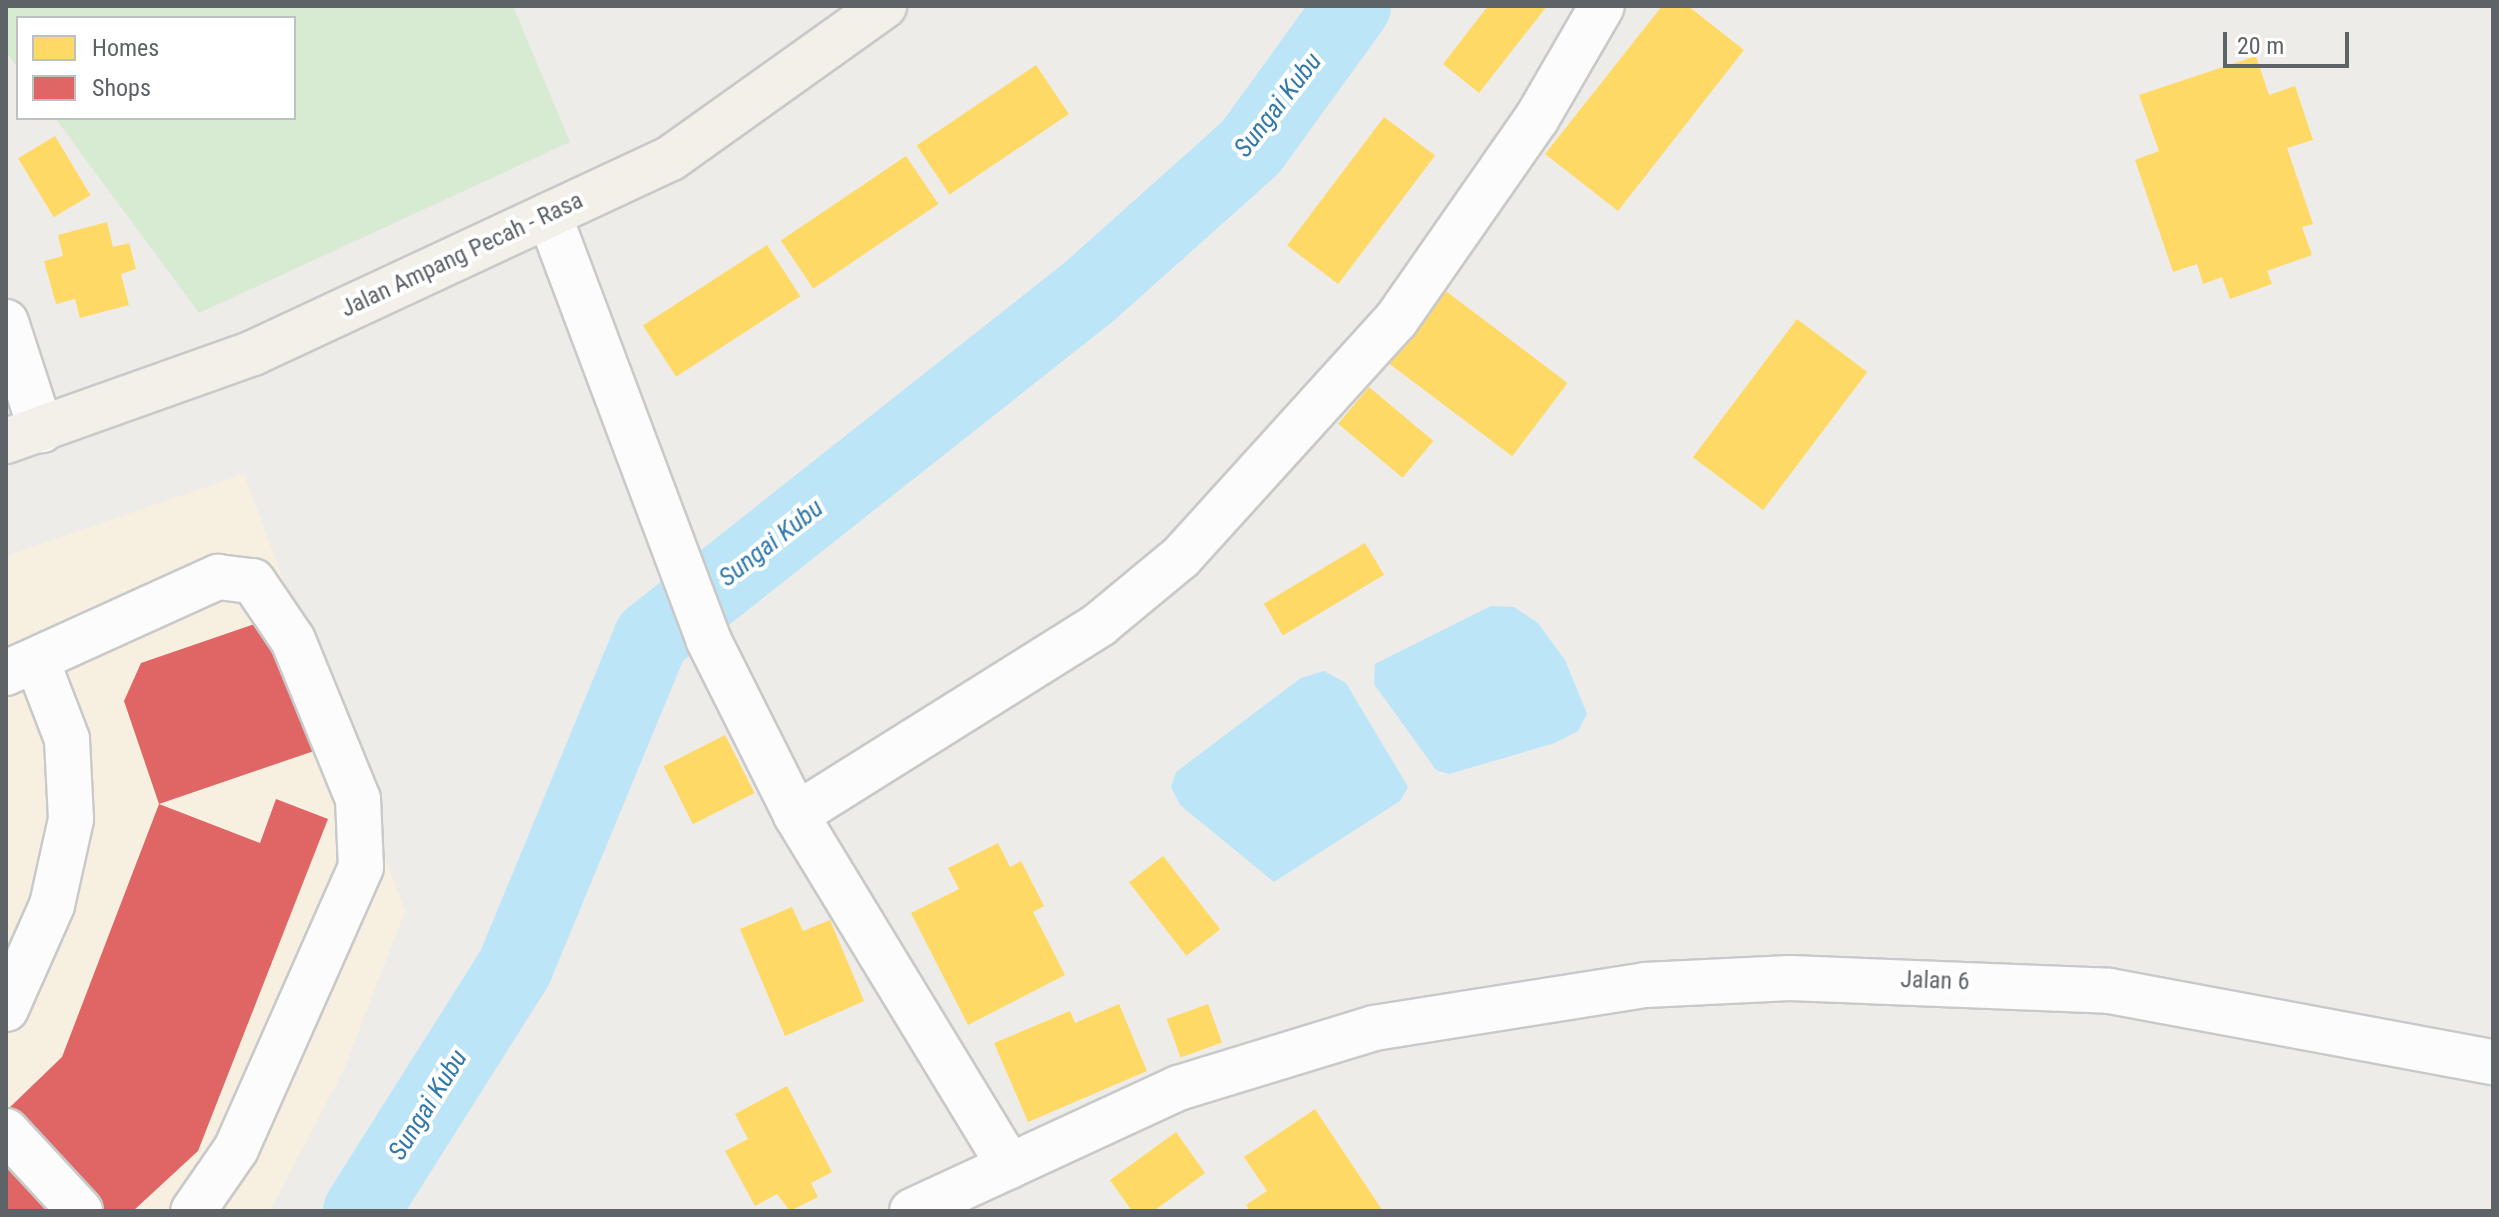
<!DOCTYPE html>
<style>
body{margin:0}
#map{position:relative;width:2499px;height:1217px;overflow:hidden;background:#eeece8;font-family:"Roboto Condensed",sans-serif}
div>[style]{position:absolute}
.commercial>*{inset:0;background:#f7f0e1}
.green>*{inset:0;background:#d7ebd2}
.water>*{inset:0;background:#bce5f8}
.homes>*{inset:0;background:#ffd966;transform-origin:0 0}
.shops>*{inset:0;background:#e06666}
.river>*{height:76px;margin:-38px;padding:0 38px;transform-origin:38px;border-radius:38px;background:#bce5f8}
.roads{filter:drop-shadow(2px 0 #c9c9c9) drop-shadow(-2px 0 #c9c9c9) drop-shadow(0 2px #c9c9c9) drop-shadow(0 -2px #c9c9c9)}
.minor>*{height:44px;margin:-22px;padding:0 22px;transform-origin:22px;border-radius:22px;background:#fcfcfc}
.major>*{height:44px;margin:-22px;padding:0 22px;transform-origin:22px;border-radius:22px;background:#f3f0e9}
span{translate:-50% -50%;white-space:nowrap;text-align:center;line-height:1.15;-webkit-text-stroke:8px #fff;paint-order:stroke}
.street-label{font-size:24px;color:#5d6367}
.water-label{font-size:26px;color:#337aaa;font-style:italic}
.frame{position:absolute;inset:0;border:8px solid #5d6367;pointer-events:none}
.legend{position:absolute;left:16px;top:16px;width:280px;height:104px;box-sizing:border-box;background:#fff;border:2px solid #bec1c2;margin:0;padding:10px 14px;list-style:none;font-size:24px;color:#5d6367}
.legend li{display:flex;align-items:center;gap:16px;height:40px}
.legend b{width:40px;border:2px solid #bec1c2}
.scale{position:absolute;left:2223px;top:32px;width:126px;height:36px;box-sizing:border-box;border:4px solid #5d6367;border-top:0;padding-left:10px;font-size:24px;line-height:28px;white-space:nowrap;color:#5d6367;-webkit-text-stroke:6px #fff;paint-order:stroke}
</style>
<div id="map">
<div class="commercial">
<div style="clip-path:polygon(244px 474px,405px 911px,344px 1069px,270px 1211px,6px 1211px,6px 556px)"></div>
</div>
<div class="green">
<div style="clip-path:polygon(6px 6px,513px 6px,570px 142px,199px 313px,55px 118px,294px 118px,294px 18px,18px 18px,18px 68px,6px 52px)"></div>
</div>
<div class="water">
<div style="clip-path:polygon(1491px 606px,1514px 607px,1538px 623px,1565px 660px,1587px 714px,1578px 731px,1555px 743px,1449px 774px,1436px 770px,1374px 684px,1375px 664px)"></div>
<div style="clip-path:polygon(1324px 671px,1346px 683px,1408px 787px,1400px 801px,1274px 882px,1180px 805px,1171px 787px,1176px 772px,1301px 678px)"></div>
</div>
<div class="homes">
<div style="clip-path:polygon(1488px 6px,1547px 6px,1479px 93px,1443px 64px)"></div>
<div style="clip-path:polygon(1662px 6px,1688px 6px,1744px 50px,1618px 211px,1545px 154px)"></div>
<div style="clip-path:polygon(2256px 56px,2269px 95px,2295px 86px,2313px 140px,2287px 148px,2313px 224px,2302px 227px,2312px 255px,2267px 271px,2272px 284px,2230px 299px,2222px 277px,2203px 284px,2197px 264px,2173px 272px,2135px 160px,2159px 151px,2139px 95px)"></div>
<div style="left:1036px;top:65px;width:59px;height:144px;rotate:56deg"></div>
<div style="left:1384px;top:117px;width:64px;height:161px;rotate:37deg"></div>
<div style="left:55px;top:136px;width:69px;height:43px;rotate:59deg"></div>
<div style="left:906px;top:156px;width:58px;height:151px;rotate:56deg"></div>
<div style="clip-path:polygon(107px 222px,113px 247px,129px 243px,136px 269px,121px 274px,129px 305px,80px 318px,75px 299px,56px 304px,44px 261px,63px 256px,58px 235px)"></div>
<div style="left:767px;top:245px;width:61px;height:148px;rotate:57deg"></div>
<div style="left:1439px;top:286px;width:161px;height:92px;rotate:37deg"></div>
<div style="left:1797px;top:319px;width:88px;height:173px;rotate:37deg"></div>
<div style="left:1369px;top:387px;width:84px;height:48px;rotate:40deg"></div>
<div style="left:1365px;top:543px;width:37px;height:118px;rotate:59deg"></div>
<div style="left:725px;top:735px;width:65px;height:69px;rotate:63deg"></div>
<div style="clip-path:polygon(998px 843px,1010px 867px,1021px 861px,1044px 906px,1033px 912px,1065px 975px,968px 1025px,911px 913px,959px 889px,948px 868px)"></div>
<div style="left:1163px;top:856px;width:93px;height:43px;rotate:52deg"></div>
<div style="clip-path:polygon(792px 907px,803px 931px,830px 920px,864px 1001px,785px 1036px,740px 929px)"></div>
<div style="clip-path:polygon(1119px 1004px,1147px 1071px,1028px 1122px,994px 1043px,1070px 1011px,1075px 1023px)"></div>
<div style="left:1208px;top:1004px;width:41px;height:44px;rotate:70deg"></div>
<div style="clip-path:polygon(787px 1086px,832px 1172px,811px 1183px,818px 1197px,790px 1211px,777px 1194px,755px 1206px,725px 1151px,748px 1139px,735px 1114px)"></div>
<div style="clip-path:polygon(1315px 1109px,1383px 1211px,1250px 1211px,1246px 1205px,1267px 1191px,1244px 1157px)"></div>
<div style="clip-path:polygon(1176px 1132px,1205px 1173px,1154px 1211px,1132px 1211px,1110px 1180px)"></div>
</div>
<div class="shops">
<div style="clip-path:polygon(269px 619px,314px 751px,159px 804px,124px 701px,141px 663px)"></div>
<div style="clip-path:polygon(276px 799px,328px 819px,198px 1151px,133px 1211px,103px 1211px,7px 1110px,62px 1057px,159px 804px,260px 843px)"></div>
<div style="clip-path:polygon(6px 1164px,48px 1211px,6px 1211px)"></div>
</div>
<div class="river">
<div style="left:361px;top:1211px;width:289px;rotate:-57.7deg"></div>
<div style="left:515px;top:967px;width:356px;rotate:-67.5deg"></div>
<div style="left:651px;top:638px;width:560px;rotate:-38.32deg"></div>
<div style="left:1090px;top:291px;width:216px;rotate:-41.8deg"></div>
<div style="left:1251px;top:147px;width:174px;rotate:-54.1deg"></div>
</div>
<div class="roads">
<div class="minor">
<div style="left:549px;top:215px;width:453px;rotate:69.4deg"></div>
<div style="left:708px;top:639px;width:197px;rotate:63.4deg"></div>
<div style="left:796px;top:815px;width:411px;rotate:58.7deg"></div>
<div style="left:6px;top:322px;width:114px;rotate:72deg"></div>
<div style="left:6px;top:673px;width:233px;rotate:-24.4deg"></div>
<div style="left:218px;top:577px;width:35px;rotate:7deg"></div>
<div style="left:253px;top:581px;width:71px;rotate:55.9deg"></div>
<div style="left:293px;top:640px;width:172px;rotate:67.8deg"></div>
<div style="left:358px;top:799px;width:68px;rotate:87.5deg"></div>
<div style="left:361px;top:867px;width:308px;rotate:113.9deg"></div>
<div style="left:236px;top:1149px;width:75px;rotate:124.7deg"></div>
<div style="left:796px;top:815px;width:359px;rotate:-32.1deg"></div>
<div style="left:1100px;top:624px;width:105px;rotate:-39.6deg"></div>
<div style="left:1181px;top:557px;width:320px;rotate:-47.8deg"></div>
<div style="left:1396px;top:320px;width:246px;rotate:-55.1deg"></div>
<div style="left:1537px;top:118px;width:129px;rotate:-59.9deg"></div>
<div style="left:6px;top:1009px;width:114px;rotate:-66.1deg"></div>
<div style="left:52px;top:905px;width:88px;rotate:-77.5deg"></div>
<div style="left:71px;top:819px;width:80px;rotate:-92.9deg"></div>
<div style="left:67px;top:739px;width:84px;rotate:-111deg"></div>
<div style="left:6px;top:1131px;width:109px;rotate:47.2deg"></div>
<div style="left:912px;top:1211px;width:293px;rotate:-24.8deg"></div>
<div style="left:1178px;top:1088px;width:205px;rotate:-17deg"></div>
<div style="left:1374px;top:1028px;width:274px;rotate:-9deg"></div>
<div style="left:1645px;top:985px;width:145px;rotate:-2.8deg"></div>
<div style="left:1790px;top:978px;width:319px;rotate:2.3deg"></div>
<div style="left:2109px;top:991px;width:391px;rotate:10.5deg"></div>
</div>
<div class="major">
<div style="left:6px;top:441px;width:262px;rotate:-19.6deg"></div>
<div style="left:253px;top:353px;width:461px;rotate:-25deg"></div>
<div style="left:671px;top:158px;width:262px;rotate:-35.5deg"></div>
</div>
</div>
<div class="street-label">
<span style="left:462px;top:255px;rotate:-25deg">Jalan Ampang Pecah - Rasa</span>
<span style="left:1935px;top:981px;rotate:2deg">Jalan 6</span>
</div>
<div class="water-label">
<span style="left:1278px;top:105px;rotate:-52deg">Sungai Kubu</span>
<span style="left:771px;top:543px;rotate:-38deg">Sungai Kubu</span>
<span style="left:428px;top:1105px;rotate:-58deg">Sungai Kubu</span>
</div>
<div class="frame"></div>
<ul class="legend">
<li><b style="height:22px;background:#ffd966"></b>Homes</li>
<li><b style="height:22px;background:#e06666"></b>Shops</li>
</ul>
<div class="scale">20 m</div>
</div>
